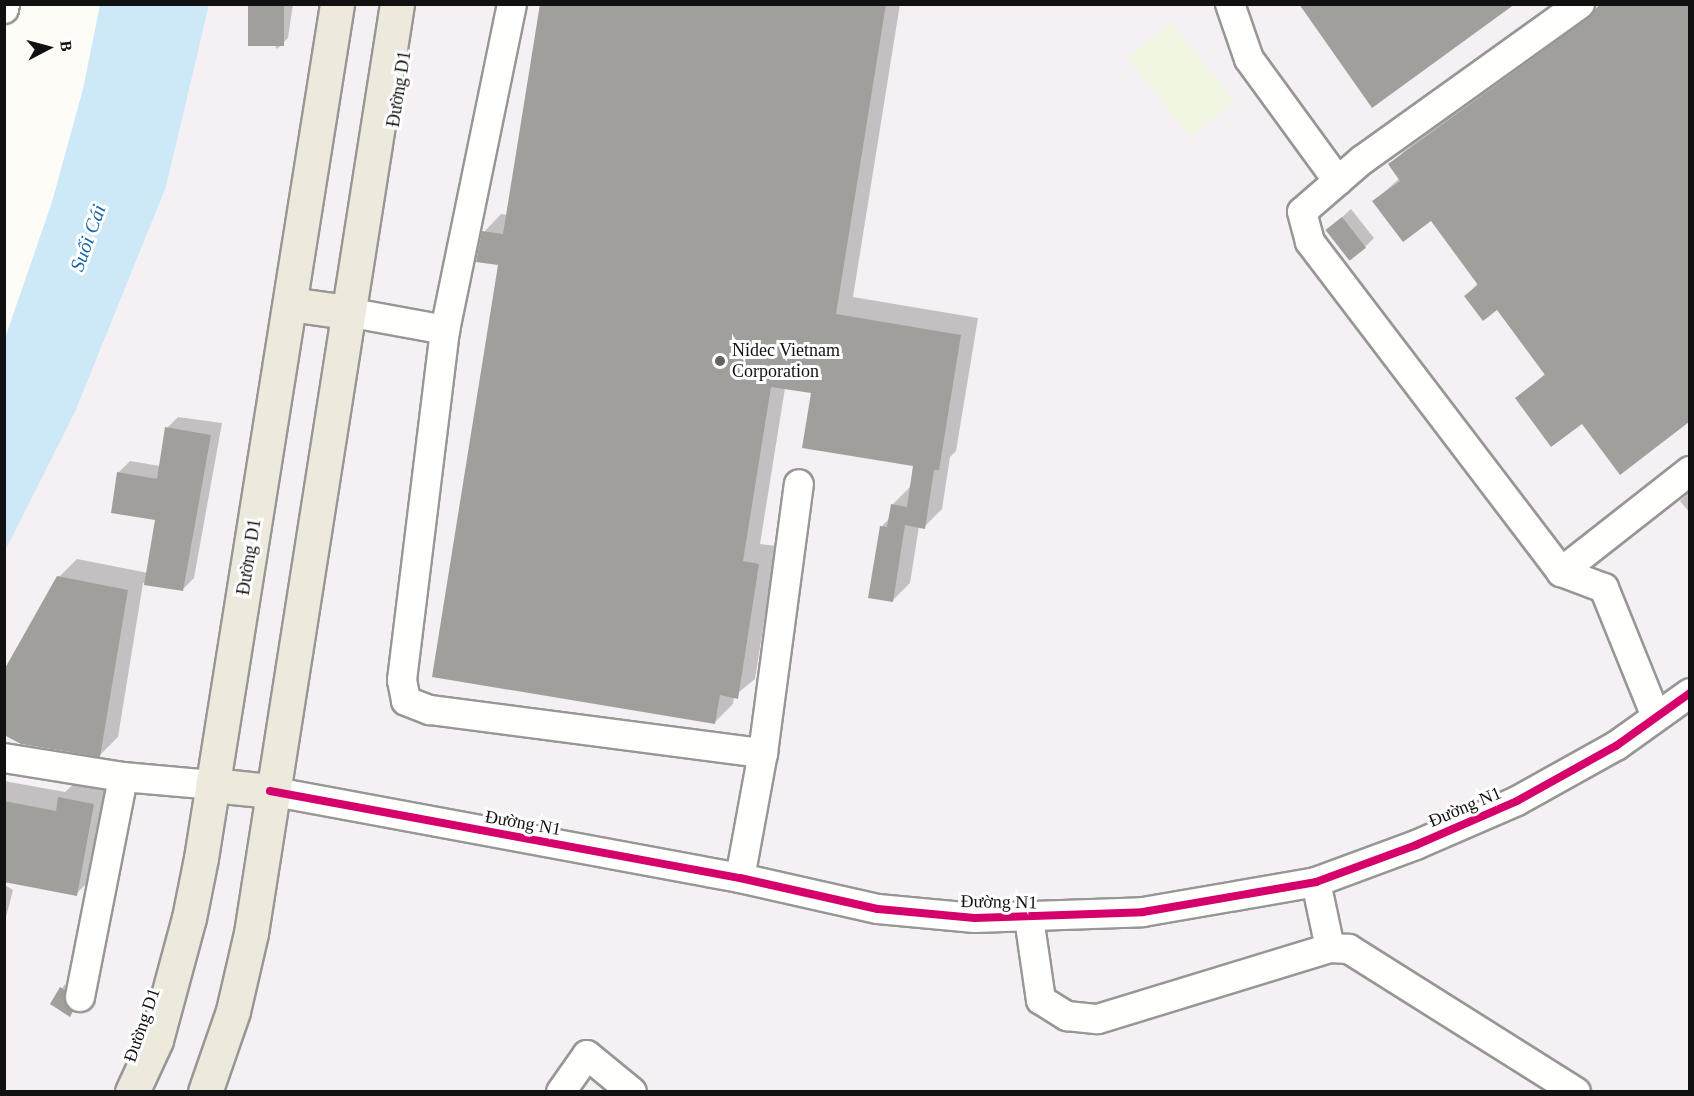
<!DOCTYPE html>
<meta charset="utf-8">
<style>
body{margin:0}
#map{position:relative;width:1694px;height:1096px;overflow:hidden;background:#fdfcf7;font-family:Georgia,serif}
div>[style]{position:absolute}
.industrial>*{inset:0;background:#f5f0f3}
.pitch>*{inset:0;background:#f0f6e1;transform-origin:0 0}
.water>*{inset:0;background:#cde8f7}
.shadow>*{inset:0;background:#0003}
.building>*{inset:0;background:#a19f9c;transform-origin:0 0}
.roads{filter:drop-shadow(2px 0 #979795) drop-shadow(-2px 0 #979795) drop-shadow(0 2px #979795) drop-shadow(0 -2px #979795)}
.minor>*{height:28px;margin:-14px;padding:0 14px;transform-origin:14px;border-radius:14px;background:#fffffe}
.major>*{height:33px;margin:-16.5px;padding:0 16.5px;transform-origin:16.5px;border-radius:16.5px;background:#ede9dc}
.cycleway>*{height:8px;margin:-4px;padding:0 4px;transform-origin:4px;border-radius:4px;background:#d6006c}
.dots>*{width:16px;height:16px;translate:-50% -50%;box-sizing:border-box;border:3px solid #fff;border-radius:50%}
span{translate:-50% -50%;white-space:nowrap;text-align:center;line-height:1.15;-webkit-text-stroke:6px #fff;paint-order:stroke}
.street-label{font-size:18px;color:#111}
.poi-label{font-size:18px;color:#111}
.left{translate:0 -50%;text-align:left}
.water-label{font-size:20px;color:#1768a6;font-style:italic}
.frame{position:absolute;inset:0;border:6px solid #111;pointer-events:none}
.north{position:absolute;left:18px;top:18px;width:60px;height:60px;-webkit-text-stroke:4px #fff;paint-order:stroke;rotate:84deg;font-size:16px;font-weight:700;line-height:24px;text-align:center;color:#111}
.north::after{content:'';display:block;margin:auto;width:21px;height:27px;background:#111;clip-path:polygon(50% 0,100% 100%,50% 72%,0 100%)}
</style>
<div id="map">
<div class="industrial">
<div style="clip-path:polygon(209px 5px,1689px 5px,1689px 1091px,5px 1091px,4px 551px,75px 412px,166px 187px)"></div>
</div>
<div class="pitch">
<div style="left:1171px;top:22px;width:102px;height:57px;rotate:51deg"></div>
</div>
<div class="water">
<div style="clip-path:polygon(100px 5px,209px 5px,166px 187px,75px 412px,5px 551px,5px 338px,52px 202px,83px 89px)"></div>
</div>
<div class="shadow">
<div style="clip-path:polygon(250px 4px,293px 4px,288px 38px,277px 49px)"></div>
<div style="clip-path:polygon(542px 4px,900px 4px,853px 297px,978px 318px,956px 451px,950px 457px,942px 509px,924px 527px,919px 526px,910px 583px,892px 601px,882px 526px,890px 518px,892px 505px,910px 487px,915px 465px,812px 392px,785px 388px,760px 544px,776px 546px,755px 679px,734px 696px,733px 704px,715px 722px,484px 232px,501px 214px,508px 215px)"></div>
<div style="clip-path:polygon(1601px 4px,1690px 4px,1690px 420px,1620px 473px,1582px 422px,1517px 398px,1546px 373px,1498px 308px,1466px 296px,1478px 283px,1431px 219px,1374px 201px,1400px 178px,1390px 165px,1404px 151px)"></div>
<div style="clip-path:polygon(1351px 209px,1374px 238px,1365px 247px,1328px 230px)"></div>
<div style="clip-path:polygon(178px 417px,222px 423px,194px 578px,182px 590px,143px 583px,118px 737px,100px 755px,59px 577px,77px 559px,148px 573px,156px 518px,118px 473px,130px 461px,160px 466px,167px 428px)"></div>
<div style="clip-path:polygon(1690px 492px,1690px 513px,1680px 501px)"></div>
<div style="clip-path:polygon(78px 780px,111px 786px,94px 876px,76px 894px,44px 826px,5px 885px,13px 890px,4px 925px,4px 781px,65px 792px)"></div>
<div style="clip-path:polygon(65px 984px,76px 1007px,69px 1015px,52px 1004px)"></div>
</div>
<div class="building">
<div style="left:248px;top:4px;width:36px;height:42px"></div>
<div style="clip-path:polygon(540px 4px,886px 4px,836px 314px,961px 335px,939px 470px,934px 470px,925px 529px,905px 525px,893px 602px,868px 598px,880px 526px,887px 527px,891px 504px,907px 507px,913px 466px,802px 448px,811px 393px,771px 387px,743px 561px,759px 564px,738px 699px,720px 695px,715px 724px,432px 677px,498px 265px,476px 262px,482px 231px,503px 234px)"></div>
<div style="clip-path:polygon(1299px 4px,1515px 4px,1372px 108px)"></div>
<div style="clip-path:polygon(1600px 4px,1689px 4px,1689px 422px,1620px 475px,1582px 424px,1551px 447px,1515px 398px,1545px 375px,1497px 310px,1483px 321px,1464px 296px,1478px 285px,1431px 221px,1403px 242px,1372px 201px,1400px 181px,1388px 164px,1590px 17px)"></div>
<div style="left:1342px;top:217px;width:39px;height:21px;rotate:52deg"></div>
<div style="clip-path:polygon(165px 427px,211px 435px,183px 591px,144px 585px,155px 520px,111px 513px,117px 472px,157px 479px)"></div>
<div style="clip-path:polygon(57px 576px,128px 590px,100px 757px,21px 744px,4px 735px,4px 670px)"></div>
<div style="clip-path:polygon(58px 797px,94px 804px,77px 896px,4px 882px,4px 801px,56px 811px)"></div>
<div style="clip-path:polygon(60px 987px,65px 990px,65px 1003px,73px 1011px,70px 1017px,50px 1004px)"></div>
</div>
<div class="roads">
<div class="minor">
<div style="left:512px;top:4px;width:333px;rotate:101.6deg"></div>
<div style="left:445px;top:330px;width:353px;rotate:97deg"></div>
<div style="left:402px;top:680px;width:21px;rotate:79deg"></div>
<div style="left:406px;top:701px;width:26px;rotate:21deg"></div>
<div style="left:430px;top:710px;width:336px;rotate:7.4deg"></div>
<div style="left:1230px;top:4px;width:58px;rotate:70.9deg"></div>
<div style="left:1249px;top:59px;width:151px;rotate:53.9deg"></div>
<div style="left:1580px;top:4px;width:268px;rotate:144.4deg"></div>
<div style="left:1362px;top:160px;width:79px;rotate:139.1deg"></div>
<div style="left:1302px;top:212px;width:31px;rotate:75deg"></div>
<div style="left:1310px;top:242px;width:415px;rotate:52.7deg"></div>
<div style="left:1561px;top:572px;width:46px;rotate:20.4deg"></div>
<div style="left:1604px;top:588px;width:139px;rotate:68deg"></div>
<div style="left:4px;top:9px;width:5px;rotate:-79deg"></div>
<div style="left:347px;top:312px;width:100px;rotate:10.4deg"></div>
<div style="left:1561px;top:572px;width:164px;rotate:-38.1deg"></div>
<div style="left:4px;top:758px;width:121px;rotate:9.1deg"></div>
<div style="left:123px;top:777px;width:89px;rotate:5.1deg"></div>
<div style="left:270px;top:791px;width:478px;rotate:10.5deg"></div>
<div style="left:740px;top:878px;width:141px;rotate:12.7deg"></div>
<div style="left:878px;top:909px;width:97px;rotate:5.3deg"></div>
<div style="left:975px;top:918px;width:168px;rotate:-2deg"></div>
<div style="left:1143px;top:912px;width:176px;rotate:-9.8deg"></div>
<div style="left:1316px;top:882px;width:107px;rotate:-20.3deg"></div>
<div style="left:1416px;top:845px;width:110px;rotate:-23.5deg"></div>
<div style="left:1517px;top:801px;width:113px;rotate:-29.1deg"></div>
<div style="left:1616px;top:746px;width:91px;rotate:-35.6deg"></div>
<div style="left:740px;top:878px;width:127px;rotate:-79.6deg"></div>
<div style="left:763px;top:753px;width:271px;rotate:-82.4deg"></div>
<div style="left:1316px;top:882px;width:67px;rotate:78deg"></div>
<div style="left:1029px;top:918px;width:83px;rotate:81.7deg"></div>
<div style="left:1041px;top:1000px;width:31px;rotate:32deg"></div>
<div style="left:1067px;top:1016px;width:31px;rotate:6deg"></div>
<div style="left:1098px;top:1019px;width:243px;rotate:-17deg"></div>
<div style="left:1330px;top:948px;width:19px;rotate:3deg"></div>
<div style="left:1349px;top:949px;width:268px;rotate:32.2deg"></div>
<div style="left:80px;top:997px;width:224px;rotate:-78.9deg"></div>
<div style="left:561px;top:1092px;width:45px;rotate:-54.9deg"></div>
<div style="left:587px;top:1055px;width:58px;rotate:39.4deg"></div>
</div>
<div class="major">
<div style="left:290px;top:304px;width:58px;rotate:8deg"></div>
<div style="left:212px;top:785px;width:58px;rotate:5.9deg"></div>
<div style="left:132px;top:1092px;width:57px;rotate:-65.2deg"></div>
<div style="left:156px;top:1040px;width:126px;rotate:-74.9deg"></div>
<div style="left:189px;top:918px;width:61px;rotate:-78.7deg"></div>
<div style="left:201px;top:858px;width:865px;rotate:-80.95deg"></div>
<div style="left:205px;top:1092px;width:86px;rotate:-70.9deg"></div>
<div style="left:233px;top:1011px;width:80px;rotate:-77deg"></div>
<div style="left:251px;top:933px;width:940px;rotate:-81.07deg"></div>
</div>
</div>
<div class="cycleway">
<div style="left:270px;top:791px;width:478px;rotate:10.5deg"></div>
<div style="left:740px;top:878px;width:141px;rotate:12.7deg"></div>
<div style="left:878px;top:909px;width:97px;rotate:5.3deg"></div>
<div style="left:975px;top:918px;width:168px;rotate:-2deg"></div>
<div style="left:1143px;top:912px;width:176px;rotate:-9.8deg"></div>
<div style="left:1316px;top:882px;width:107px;rotate:-20.3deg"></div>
<div style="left:1416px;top:845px;width:110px;rotate:-23.5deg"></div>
<div style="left:1517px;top:801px;width:113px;rotate:-29.1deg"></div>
<div style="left:1616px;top:746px;width:91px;rotate:-35.6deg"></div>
</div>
<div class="dots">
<div style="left:720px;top:361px;background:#646362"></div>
</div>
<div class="street-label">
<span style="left:399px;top:89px;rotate:-81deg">Đường D1</span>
<span style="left:249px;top:557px;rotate:-81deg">Đường D1</span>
<span style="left:1465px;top:807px;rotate:-23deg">Đường N1</span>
<span style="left:523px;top:823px;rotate:10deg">Đường N1</span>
<span style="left:999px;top:902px;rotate:1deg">Đường N1</span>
<span style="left:142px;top:1025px;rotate:-71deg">Đường D1</span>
</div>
<div class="poi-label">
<span class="left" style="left:732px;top:361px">Nidec Vietnam<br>Corporation</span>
</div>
<div class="water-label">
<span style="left:88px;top:238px;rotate:-70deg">Suối Cái</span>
</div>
<div class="frame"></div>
<div class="north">B</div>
</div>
